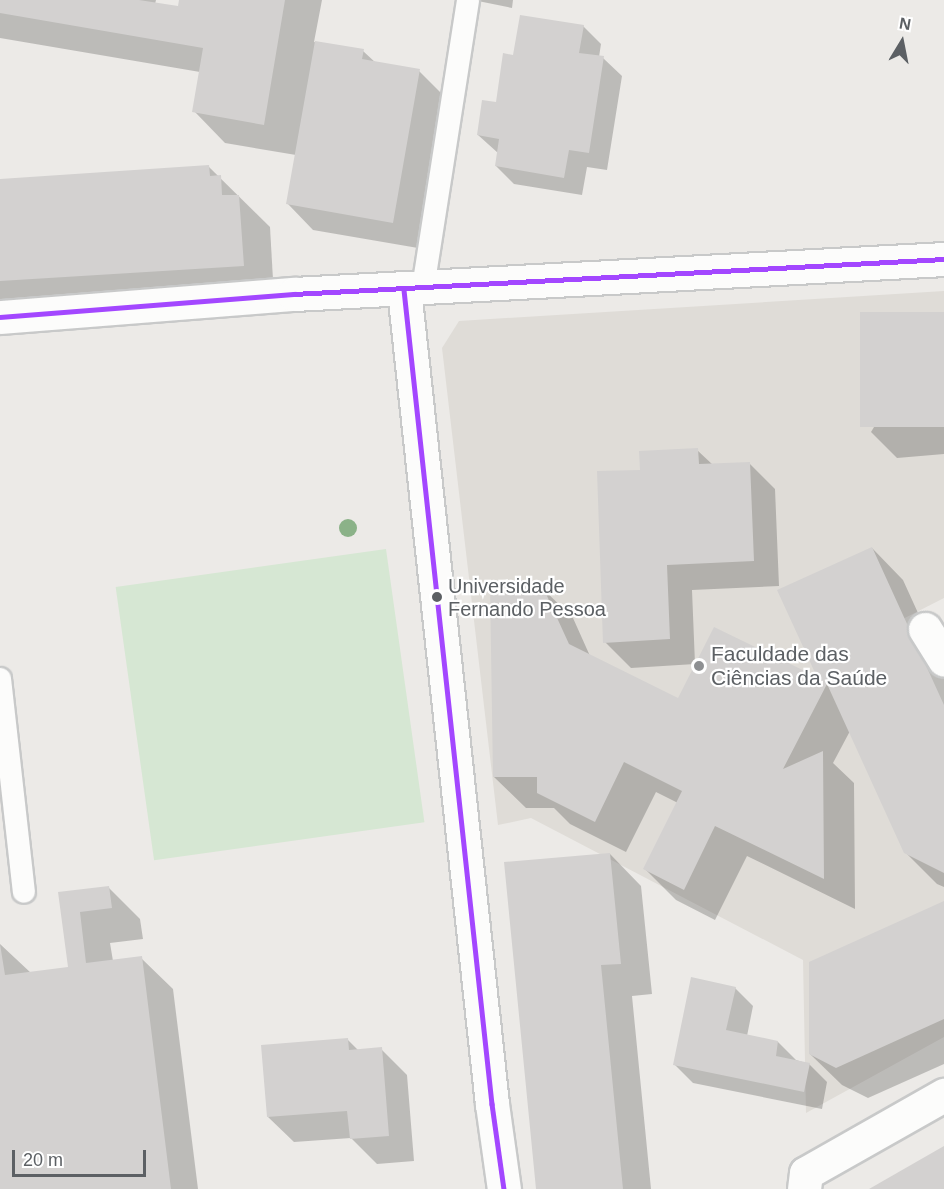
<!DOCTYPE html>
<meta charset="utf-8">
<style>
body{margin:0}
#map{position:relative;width:944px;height:1189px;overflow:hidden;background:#eceae7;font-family:Helvetica,sans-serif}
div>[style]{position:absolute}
.education>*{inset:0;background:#dfdcd7}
.green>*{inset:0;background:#d6e7d3;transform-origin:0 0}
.shadow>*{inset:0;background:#0003}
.building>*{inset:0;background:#d3d1d0;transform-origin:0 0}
.roads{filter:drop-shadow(2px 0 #c8c9c9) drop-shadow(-2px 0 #c8c9c9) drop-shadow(0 2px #c8c9c9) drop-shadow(0 -2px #c8c9c9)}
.service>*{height:22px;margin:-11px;padding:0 11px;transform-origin:11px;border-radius:11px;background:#fcfcfb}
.minor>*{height:33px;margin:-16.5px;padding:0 16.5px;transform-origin:16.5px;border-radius:16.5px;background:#fcfcfb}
.bus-1>*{height:4.5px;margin:-2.25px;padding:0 2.25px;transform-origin:2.25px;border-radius:2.25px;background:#a347ff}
.trees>*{width:18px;height:18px;margin:-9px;border-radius:50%;background:#8bb288}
.dots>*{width:16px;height:16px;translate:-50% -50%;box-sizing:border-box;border:3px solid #fff;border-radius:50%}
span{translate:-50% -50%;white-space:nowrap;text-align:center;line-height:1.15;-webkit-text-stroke:4.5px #fff;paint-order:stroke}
.bus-label{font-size:20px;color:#5c6064}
.left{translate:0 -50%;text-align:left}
.poi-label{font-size:21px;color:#5c6064}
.north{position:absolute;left:872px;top:12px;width:60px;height:60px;-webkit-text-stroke:4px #fff;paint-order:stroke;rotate:10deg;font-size:16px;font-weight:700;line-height:24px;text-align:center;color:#5c6064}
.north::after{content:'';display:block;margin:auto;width:21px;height:27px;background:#5c6064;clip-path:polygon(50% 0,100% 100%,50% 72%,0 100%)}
.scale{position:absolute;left:12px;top:1150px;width:134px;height:27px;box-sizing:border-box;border:3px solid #5c6064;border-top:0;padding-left:8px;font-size:18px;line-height:21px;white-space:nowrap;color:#5c6064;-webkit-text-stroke:4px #fff;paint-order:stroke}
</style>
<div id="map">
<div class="education">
<div style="clip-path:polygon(944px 291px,944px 598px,893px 624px,944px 708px,944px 1037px,806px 1113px,803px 960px,531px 818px,498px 825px,442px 348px,459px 321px)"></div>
</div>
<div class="green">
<div style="left:386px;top:549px;width:276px;height:273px;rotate:82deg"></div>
</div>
<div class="shadow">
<div style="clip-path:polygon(0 0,156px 0,155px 4px,179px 8px,180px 0,322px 0,314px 42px,363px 51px,376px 63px,419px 71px,444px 96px,418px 248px,313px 230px,288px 204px,296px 155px,225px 143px,194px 111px,200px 72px,0 38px)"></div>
<div style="clip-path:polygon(473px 0,513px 0,512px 8px)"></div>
<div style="clip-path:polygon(583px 26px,601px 44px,599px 57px,603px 58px,622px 76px,607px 170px,587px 167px,582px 195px,514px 184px,496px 166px,498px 153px,478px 135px,497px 104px,514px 57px)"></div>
<div style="clip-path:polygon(209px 167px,270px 227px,274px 297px,0 314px,0 180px)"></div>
<div style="clip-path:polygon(944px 313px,944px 454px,897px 458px,871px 432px)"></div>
<div style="clip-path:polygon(697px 450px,713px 465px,749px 463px,775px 489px,779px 586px,692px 590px,695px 664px,631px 668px,605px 642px)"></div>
<div style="clip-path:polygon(872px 548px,903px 580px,944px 670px,944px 887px,937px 884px,905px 852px,850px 731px,833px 763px,854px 783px,855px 909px,747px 856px,715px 920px,676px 900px,645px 869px,678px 803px,656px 792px,626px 852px,570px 824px,554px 808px,526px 808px,494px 777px,541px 587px,573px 618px,590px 656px,679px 700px,820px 681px)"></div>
<div style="clip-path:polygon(610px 854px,641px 886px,652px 994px,632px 996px,651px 1189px,538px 1189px)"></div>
<div style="clip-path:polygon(109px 888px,140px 919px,143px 939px,110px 943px,113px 961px,141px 958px,173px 989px,198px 1189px,0 1189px,0 944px,31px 973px,69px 969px,60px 893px)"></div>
<div style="clip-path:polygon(944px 903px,944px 1064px,868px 1098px,842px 1085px,810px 1054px)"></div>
<div style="clip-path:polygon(735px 988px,753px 1006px,747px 1036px,778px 1042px,796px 1060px,809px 1064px,827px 1082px,822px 1109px,693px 1083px,675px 1065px)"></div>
<div style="clip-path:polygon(347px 1039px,359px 1051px,381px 1049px,407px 1075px,414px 1161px,377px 1164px,351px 1138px,294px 1142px,268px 1117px)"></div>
</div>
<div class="building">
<div style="clip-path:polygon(0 0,139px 0,178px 6px,179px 0,285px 0,264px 125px,192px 112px,203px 48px,0 13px)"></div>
<div style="clip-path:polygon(520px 15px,584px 25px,579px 53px,604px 56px,589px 153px,569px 150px,564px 178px,495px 166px,499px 139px,477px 135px,482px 100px,496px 102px,503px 53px,513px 55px)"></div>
<div style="clip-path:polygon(315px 41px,364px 49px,362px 59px,420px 69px,393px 223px,286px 204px)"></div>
<div style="clip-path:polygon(209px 165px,210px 176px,221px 175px,222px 195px,239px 195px,244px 266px,0 281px,0 179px)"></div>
<div style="left:944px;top:312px;width:115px;height:84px;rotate:90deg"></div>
<div style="clip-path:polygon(698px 448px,699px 464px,750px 462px,754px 561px,667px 565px,670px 639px,603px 643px,597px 471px,640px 470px,639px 451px)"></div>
<div style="clip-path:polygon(872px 547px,944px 705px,944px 873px,904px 853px,827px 684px,783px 769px,823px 751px,824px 879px,715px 826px,684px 890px,643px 869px,682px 791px,624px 762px,595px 822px,537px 793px,537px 777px,493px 777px,490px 585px,542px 585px,569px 644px,678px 698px,714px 627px,817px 677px,777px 590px)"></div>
<div style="clip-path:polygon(610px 853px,621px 964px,601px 965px,623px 1189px,536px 1189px,504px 862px)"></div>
<div style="clip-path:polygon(109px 886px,112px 908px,80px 912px,86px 963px,142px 956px,171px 1189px,0 1189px,0 944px,5px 975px,68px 967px,58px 892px)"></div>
<div style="clip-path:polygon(944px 901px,944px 1019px,836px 1068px,809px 1054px,809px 962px)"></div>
<div style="clip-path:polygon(691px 977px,736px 987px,726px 1030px,778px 1041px,776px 1056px,810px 1063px,804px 1092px,673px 1065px)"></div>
<div style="clip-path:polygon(348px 1038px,349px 1050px,382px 1047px,389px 1136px,350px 1139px,347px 1111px,267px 1117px,261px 1045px)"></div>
<div style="clip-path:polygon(944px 1146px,944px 1189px,869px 1189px)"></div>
</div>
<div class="roads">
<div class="service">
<div style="left:423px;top:288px;width:291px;rotate:-81.1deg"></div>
<div style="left:0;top:679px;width:214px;rotate:83.6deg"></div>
</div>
<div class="minor">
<div style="left:404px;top:290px;width:819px;rotate:83.83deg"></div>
<div style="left:492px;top:1104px;width:86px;rotate:82deg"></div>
<div style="left:0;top:317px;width:295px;rotate:-4.5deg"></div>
<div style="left:294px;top:294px;width:651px;rotate:-3.08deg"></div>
<div style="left:925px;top:629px;width:36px;rotate:58deg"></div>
<div style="left:804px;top:1189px;width:16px;rotate:-83deg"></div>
<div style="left:806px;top:1173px;width:159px;rotate:-29.5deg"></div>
</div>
</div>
<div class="bus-1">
<div style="left:404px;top:290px;width:819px;rotate:83.83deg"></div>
<div style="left:492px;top:1104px;width:86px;rotate:82deg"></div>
<div style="left:0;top:317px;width:295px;rotate:-4.5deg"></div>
<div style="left:294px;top:294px;width:651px;rotate:-3.08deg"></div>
</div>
<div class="trees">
<div style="left:348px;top:528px"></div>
</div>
<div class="dots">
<div style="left:437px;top:597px;background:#5c6064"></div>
<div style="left:699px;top:666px;background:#8e9092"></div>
</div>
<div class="bus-label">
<span class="left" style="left:448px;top:598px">Universidade<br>Fernando Pessoa</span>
</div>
<div class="poi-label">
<span class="left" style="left:711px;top:666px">Faculdade das<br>Ciências da Saúde</span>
</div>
<div class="north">N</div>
<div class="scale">20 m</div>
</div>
